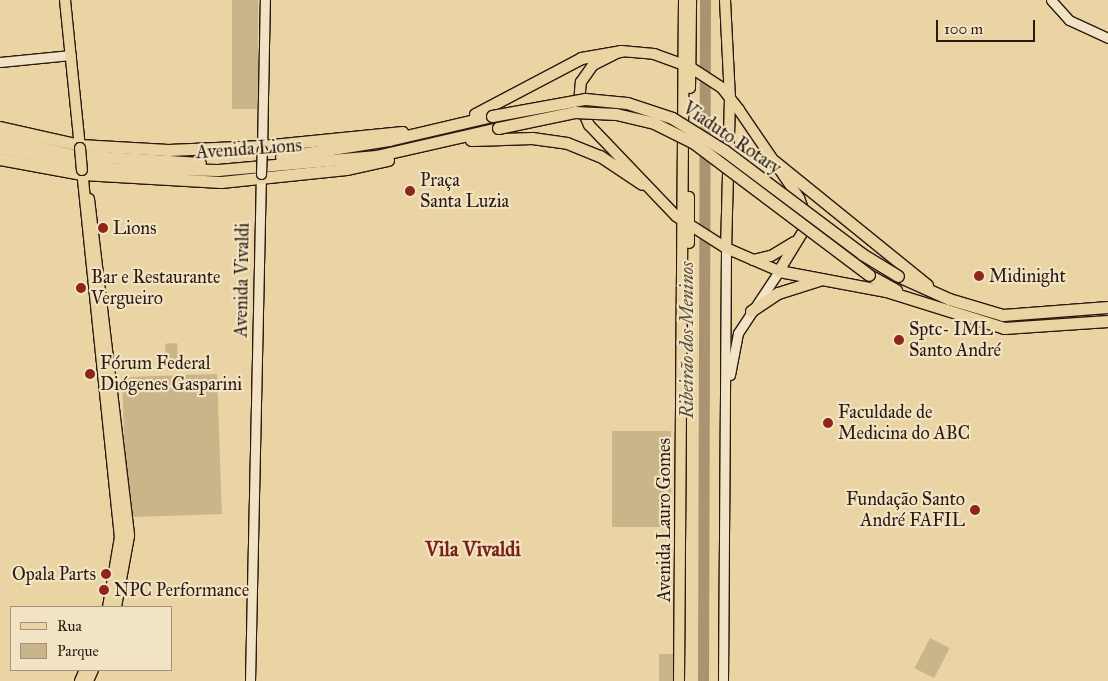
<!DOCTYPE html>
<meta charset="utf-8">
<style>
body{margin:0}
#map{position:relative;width:1108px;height:681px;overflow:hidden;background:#ead4a3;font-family:"IM FELL Great Primer",serif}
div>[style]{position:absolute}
.green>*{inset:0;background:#cab48a;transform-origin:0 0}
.river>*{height:11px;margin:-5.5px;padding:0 5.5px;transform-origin:5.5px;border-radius:5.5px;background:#a99471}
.roads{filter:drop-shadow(1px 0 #2b1910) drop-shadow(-1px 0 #2b1910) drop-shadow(0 1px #2b1910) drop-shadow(0 -1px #2b1910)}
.secondary>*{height:9px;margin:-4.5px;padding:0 4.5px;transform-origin:4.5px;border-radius:4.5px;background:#f1e3c3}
.primary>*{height:10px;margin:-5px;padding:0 5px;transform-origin:5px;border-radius:5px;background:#ead4a3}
.highway>*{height:11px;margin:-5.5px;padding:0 5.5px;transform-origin:5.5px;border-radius:5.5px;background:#ead4a3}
.bridges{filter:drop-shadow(1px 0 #2b1910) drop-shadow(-1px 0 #2b1910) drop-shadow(0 1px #2b1910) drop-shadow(0 -1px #2b1910)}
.secondary-bridge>*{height:9px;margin:-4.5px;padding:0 4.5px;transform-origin:4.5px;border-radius:4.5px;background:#f1e3c3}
.primary-bridge>*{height:10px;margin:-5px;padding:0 5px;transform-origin:5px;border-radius:5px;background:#ead4a3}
.highway-bridge>*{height:11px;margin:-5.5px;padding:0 5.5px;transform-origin:5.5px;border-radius:5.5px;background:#ead4a3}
.dots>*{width:14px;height:14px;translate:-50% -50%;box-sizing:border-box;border:2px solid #f1e3c3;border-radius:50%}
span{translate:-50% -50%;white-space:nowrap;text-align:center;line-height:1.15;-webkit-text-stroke:4.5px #f1e3c3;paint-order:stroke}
.street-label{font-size:18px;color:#2b1910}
.poi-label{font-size:18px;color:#2b1910}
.left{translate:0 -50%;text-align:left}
.right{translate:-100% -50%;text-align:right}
.water-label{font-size:19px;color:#5d4a37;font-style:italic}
.quarter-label{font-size:20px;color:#7a1f14;font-weight:700}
.legend{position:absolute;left:10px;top:606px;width:162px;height:65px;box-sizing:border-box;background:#f1e3c3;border:1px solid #a2927b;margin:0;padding:6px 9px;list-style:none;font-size:15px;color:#2b1910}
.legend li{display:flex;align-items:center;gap:10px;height:25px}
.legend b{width:25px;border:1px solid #a2927b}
.scale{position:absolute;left:936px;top:20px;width:99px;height:22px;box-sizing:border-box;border:2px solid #2b1910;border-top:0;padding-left:6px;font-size:15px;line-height:18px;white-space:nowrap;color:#2b1910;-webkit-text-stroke:4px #f1e3c3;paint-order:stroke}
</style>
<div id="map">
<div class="green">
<div style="left:232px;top:0;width:26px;height:109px"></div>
<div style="left:177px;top:343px;width:27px;height:12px;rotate:86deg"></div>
<div style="left:217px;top:374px;width:140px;height:95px;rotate:88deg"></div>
<div style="left:612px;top:431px;width:59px;height:96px"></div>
<div style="left:930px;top:638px;width:22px;height:34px;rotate:27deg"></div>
<div style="left:659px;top:654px;width:15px;height:27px"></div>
</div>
<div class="river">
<div style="left:703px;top:681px;width:681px;rotate:-89.83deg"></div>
</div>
<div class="roads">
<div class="secondary">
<div style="left:1051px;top:0;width:27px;rotate:48deg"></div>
<div style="left:1069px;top:20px;width:43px;rotate:24.8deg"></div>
<div style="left:0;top:62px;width:71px;rotate:-5.6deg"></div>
<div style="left:262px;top:150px;width:150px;rotate:-88.9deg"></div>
<div style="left:730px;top:375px;width:43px;rotate:-79.2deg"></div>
<div style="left:738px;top:333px;width:74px;rotate:-56.5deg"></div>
<div style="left:250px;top:681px;width:507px;rotate:-88.76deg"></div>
<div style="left:723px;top:681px;width:433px;rotate:-89.6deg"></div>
</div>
<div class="primary">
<div style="left:65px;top:0;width:149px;rotate:84.2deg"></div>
<div style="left:725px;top:0;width:98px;rotate:87.1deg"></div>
<div style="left:730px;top:98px;width:150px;rotate:91.5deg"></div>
<div style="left:621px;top:51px;width:33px;rotate:5deg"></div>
<div style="left:654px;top:54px;width:38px;rotate:20deg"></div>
<div style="left:690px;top:67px;width:38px;rotate:33deg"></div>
<div style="left:722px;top:88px;width:28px;rotate:52deg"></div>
<div style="left:739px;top:110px;width:107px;rotate:55.7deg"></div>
<div style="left:799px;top:198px;width:20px;rotate:70deg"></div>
<div style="left:806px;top:217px;width:13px;rotate:99deg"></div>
<div style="left:804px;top:230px;width:48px;rotate:121.4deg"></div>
<div style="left:779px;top:271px;width:58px;rotate:-156.5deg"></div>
<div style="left:726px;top:248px;width:59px;rotate:-147.4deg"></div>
<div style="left:676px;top:216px;width:126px;rotate:-133.7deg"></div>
<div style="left:589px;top:125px;width:24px;rotate:-114deg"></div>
<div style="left:579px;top:103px;width:21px;rotate:-85deg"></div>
<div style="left:581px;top:82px;width:21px;rotate:-55deg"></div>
<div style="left:593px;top:65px;width:31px;rotate:-27deg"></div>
<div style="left:690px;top:88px;width:88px;rotate:-89.3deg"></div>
<div style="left:82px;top:170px;width:369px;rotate:84.1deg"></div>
<div style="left:120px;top:537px;width:71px;rotate:99.7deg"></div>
<div style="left:89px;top:199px;width:339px;rotate:83.2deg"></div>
<div style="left:129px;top:536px;width:72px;rotate:100.4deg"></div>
<div style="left:689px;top:243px;width:46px;rotate:-90deg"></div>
<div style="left:753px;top:260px;width:18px;rotate:-13deg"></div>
<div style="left:771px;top:256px;width:27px;rotate:-31deg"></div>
<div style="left:80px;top:681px;width:12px;rotate:-66deg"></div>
<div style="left:88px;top:681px;width:12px;rotate:-66deg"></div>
<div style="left:679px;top:681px;width:681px;rotate:-89.58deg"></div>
</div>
<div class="highway">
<div style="left:475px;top:114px;width:120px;rotate:-27.8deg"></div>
<div style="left:581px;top:58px;width:41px;rotate:-9.9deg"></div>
<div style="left:0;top:127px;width:82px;rotate:12.7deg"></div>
<div style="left:80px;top:145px;width:88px;rotate:3.3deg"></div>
<div style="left:168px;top:150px;width:94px;rotate:-2.4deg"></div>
<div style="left:262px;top:146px;width:141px;rotate:-5.7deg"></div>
<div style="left:0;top:137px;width:76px;rotate:13.7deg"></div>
<div style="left:74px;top:155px;width:126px;rotate:3.6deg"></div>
<div style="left:471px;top:140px;width:61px;rotate:-1.9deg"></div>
<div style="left:532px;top:138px;width:35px;rotate:8deg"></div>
<div style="left:567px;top:143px;width:35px;rotate:22deg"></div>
<div style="left:600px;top:156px;width:50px;rotate:33.7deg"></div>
<div style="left:0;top:148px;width:108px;rotate:10.7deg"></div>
<div style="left:106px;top:168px;width:112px;rotate:1deg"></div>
<div style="left:218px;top:170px;width:159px;rotate:-5.1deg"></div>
<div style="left:376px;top:156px;width:125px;rotate:-12.9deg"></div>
<div style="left:281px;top:157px;width:109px;rotate:-8.9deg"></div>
<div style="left:389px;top:140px;width:106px;rotate:-13.1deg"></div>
<div style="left:0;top:159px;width:83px;rotate:10.4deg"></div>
<div style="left:82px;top:174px;width:139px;rotate:3.3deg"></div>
<div style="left:221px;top:182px;width:126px;rotate:-5.9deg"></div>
<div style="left:346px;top:169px;width:43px;rotate:-12.1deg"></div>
<div style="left:774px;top:161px;width:197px;rotate:39deg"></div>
<div style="left:779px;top:271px;width:109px;rotate:10.6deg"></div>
<div style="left:886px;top:291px;width:124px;rotate:17.4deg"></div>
<div style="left:1004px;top:328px;width:104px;rotate:-3.9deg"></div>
<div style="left:869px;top:275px;width:31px;rotate:29deg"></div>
<div style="left:898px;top:276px;width:56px;rotate:24.3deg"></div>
<div style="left:949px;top:299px;width:56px;rotate:16.5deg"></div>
<div style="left:1003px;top:315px;width:105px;rotate:-4.4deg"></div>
<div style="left:751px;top:311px;width:32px;rotate:-34deg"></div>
<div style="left:778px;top:293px;width:43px;rotate:-17.6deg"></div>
</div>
</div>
<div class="bridges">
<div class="secondary-bridge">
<div style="left:261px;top:174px;width:24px;rotate:-88deg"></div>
</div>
<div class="primary-bridge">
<div style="left:80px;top:148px;width:22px;rotate:85deg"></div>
</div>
<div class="highway-bridge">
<div style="left:492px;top:116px;width:95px;rotate:-10.4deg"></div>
<div style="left:585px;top:99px;width:42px;rotate:5.4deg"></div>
<div style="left:627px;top:103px;width:47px;rotate:18.4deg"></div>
<div style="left:672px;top:118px;width:62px;rotate:31.9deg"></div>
<div style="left:725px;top:151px;width:171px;rotate:36.9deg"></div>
<div style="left:862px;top:254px;width:42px;rotate:31.4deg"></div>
<div style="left:498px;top:128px;width:79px;rotate:-11.7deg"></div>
<div style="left:575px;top:112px;width:41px;rotate:2.8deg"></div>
<div style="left:616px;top:114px;width:39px;rotate:13deg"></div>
<div style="left:654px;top:123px;width:45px;rotate:26.6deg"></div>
<div style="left:694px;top:143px;width:219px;rotate:37deg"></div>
</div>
</div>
<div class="dots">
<div style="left:410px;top:191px;background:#8f2418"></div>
<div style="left:103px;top:228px;background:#8f2418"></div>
<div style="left:979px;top:276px;background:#8f2418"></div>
<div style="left:81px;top:288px;background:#8f2418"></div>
<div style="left:899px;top:340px;background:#8f2418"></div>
<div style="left:90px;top:374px;background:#8f2418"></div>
<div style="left:828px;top:423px;background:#8f2418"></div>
<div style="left:975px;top:510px;background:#8f2418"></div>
<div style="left:106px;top:574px;background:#8f2418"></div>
<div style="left:104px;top:590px;background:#8f2418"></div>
</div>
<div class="street-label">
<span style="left:732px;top:138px;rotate:34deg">Viaduto Rotary</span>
<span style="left:249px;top:149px;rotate:-4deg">Avenida Lions</span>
<span style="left:242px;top:280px;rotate:-89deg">Avenida Vivaldi</span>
<span style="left:664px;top:520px;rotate:-90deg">Avenida Lauro Gomes</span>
</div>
<div class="poi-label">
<span class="left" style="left:420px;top:191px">Praça<br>Santa Luzia</span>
<span class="left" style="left:113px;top:228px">Lions</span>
<span class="left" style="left:989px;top:276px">Midinight</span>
<span class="left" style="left:91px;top:288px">Bar e Restaurante<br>Vergueiro</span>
<span class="left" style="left:909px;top:340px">Sptc- IML<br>Santo André</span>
<span class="left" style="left:100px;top:374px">Fórum Federal<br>Diógenes Gasparini</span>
<span class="left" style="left:838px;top:423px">Faculdade de<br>Medicina do ABC</span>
<span class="right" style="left:965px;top:510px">Fundação Santo<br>André FAFIL</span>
<span class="right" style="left:96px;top:574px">Opala Parts</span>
<span class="left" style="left:114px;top:590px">NPC Performance</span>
</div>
<div class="water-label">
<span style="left:687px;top:340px;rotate:-90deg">Ribeirão dos Meninos</span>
</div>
<div class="quarter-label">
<span style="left:473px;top:549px">Vila Vivaldi</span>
</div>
<ul class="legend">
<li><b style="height:6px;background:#ead4a3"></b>Rua</li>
<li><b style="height:14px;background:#cab48a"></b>Parque</li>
</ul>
<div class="scale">100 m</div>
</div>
